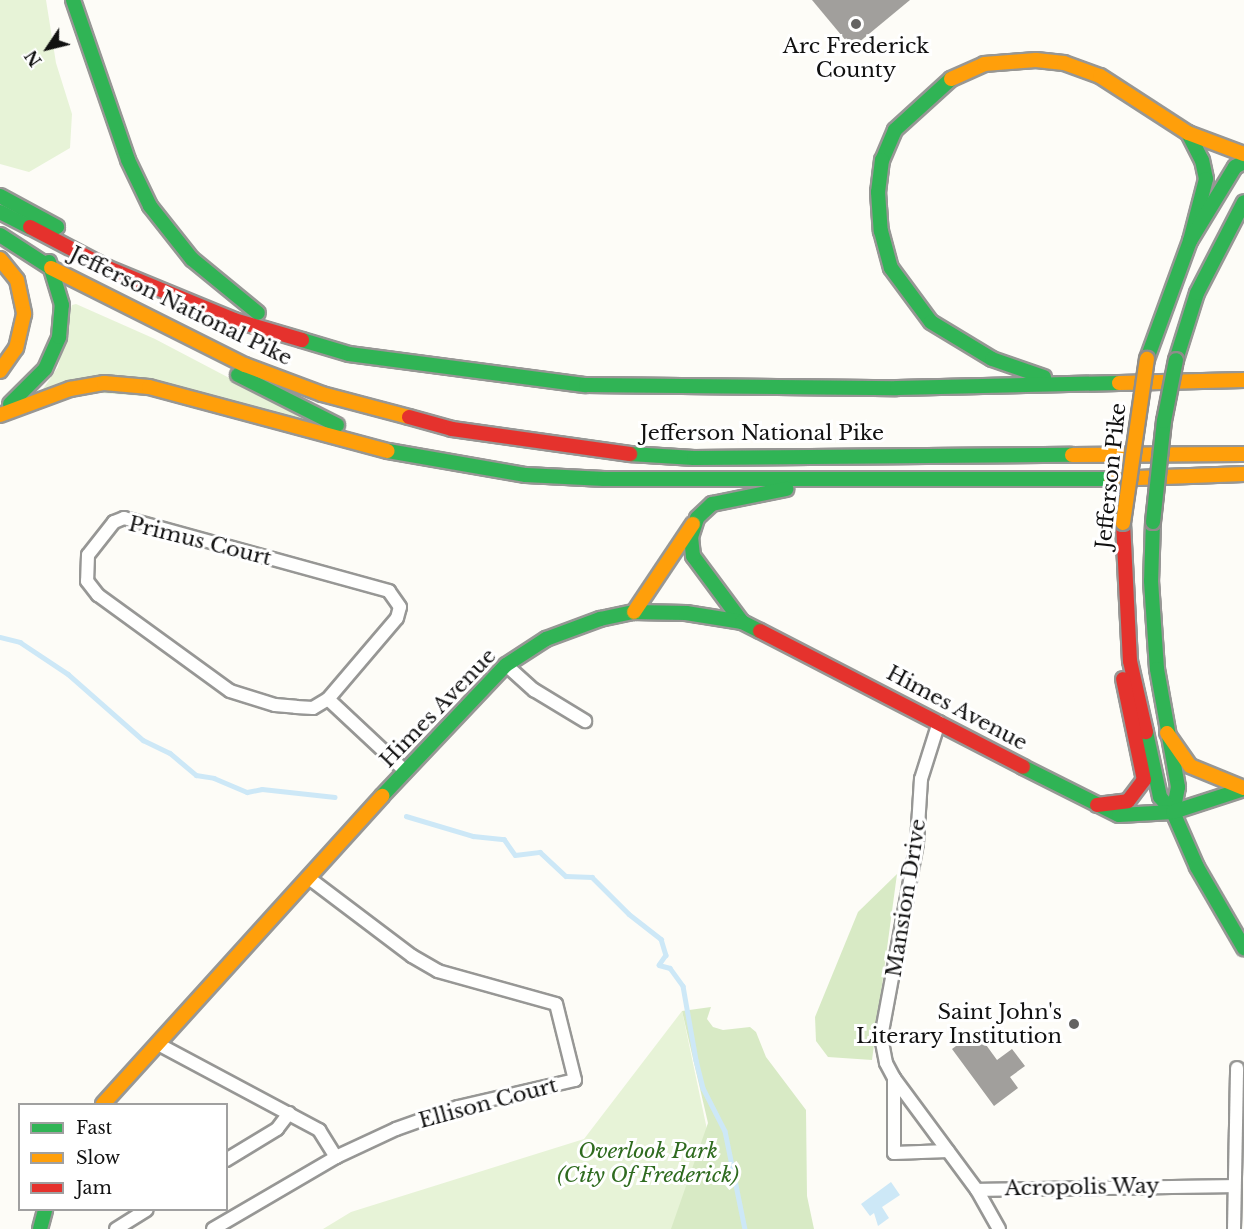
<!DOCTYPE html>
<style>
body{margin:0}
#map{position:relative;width:1244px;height:1229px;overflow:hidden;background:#fdfcf7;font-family:"Libre Baskerville",serif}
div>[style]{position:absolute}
.green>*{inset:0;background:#e7f3d7}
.forest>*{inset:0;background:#d8eac5}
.water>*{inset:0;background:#cde8f7}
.stream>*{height:4.5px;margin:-2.25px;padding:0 2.25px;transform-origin:2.25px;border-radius:2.25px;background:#cde8f7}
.building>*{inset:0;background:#a19f9c}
.roads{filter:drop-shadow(2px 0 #979795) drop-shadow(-2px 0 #979795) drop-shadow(0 2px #979795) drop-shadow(0 -2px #979795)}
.street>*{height:12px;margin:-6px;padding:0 6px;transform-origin:6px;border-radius:6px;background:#fffffe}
.fast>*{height:14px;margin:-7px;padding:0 7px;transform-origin:7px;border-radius:7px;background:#30b455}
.slow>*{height:14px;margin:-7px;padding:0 7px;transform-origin:7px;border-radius:7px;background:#ff9f0a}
.jam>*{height:14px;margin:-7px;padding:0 7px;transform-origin:7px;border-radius:7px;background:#e5322d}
.bridges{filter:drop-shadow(2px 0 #8e8d8b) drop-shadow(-2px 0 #8e8d8b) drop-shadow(0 2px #8e8d8b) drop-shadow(0 -2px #8e8d8b)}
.fast-bridge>*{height:14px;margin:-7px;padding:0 7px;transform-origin:7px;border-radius:7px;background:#30b455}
.slow-bridge>*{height:14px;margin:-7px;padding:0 7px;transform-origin:7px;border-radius:7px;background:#ff9f0a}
.dots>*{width:16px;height:16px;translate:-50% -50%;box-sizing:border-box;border:3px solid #fff;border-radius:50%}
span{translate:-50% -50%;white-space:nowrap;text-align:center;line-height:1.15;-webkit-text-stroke:6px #fff;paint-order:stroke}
.poi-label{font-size:21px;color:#111}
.right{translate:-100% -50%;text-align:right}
.street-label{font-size:21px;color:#111}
.park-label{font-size:21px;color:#2f6b1f;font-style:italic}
.legend{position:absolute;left:18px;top:1103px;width:210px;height:108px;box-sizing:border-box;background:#fff;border:2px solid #a0a0a0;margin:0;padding:8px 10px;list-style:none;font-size:18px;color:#111}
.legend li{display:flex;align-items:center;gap:12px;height:30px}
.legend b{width:30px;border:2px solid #a0a0a0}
.north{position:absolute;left:18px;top:18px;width:60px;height:60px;-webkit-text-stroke:4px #fff;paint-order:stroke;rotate:235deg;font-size:16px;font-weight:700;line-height:24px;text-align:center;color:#111}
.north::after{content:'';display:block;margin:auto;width:21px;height:27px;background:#111;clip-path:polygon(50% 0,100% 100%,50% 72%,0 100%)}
</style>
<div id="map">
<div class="green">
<div style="clip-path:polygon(0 0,46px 0,56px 63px,72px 114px,70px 148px,29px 172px,0 164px)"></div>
<div style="clip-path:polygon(76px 304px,155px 339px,315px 423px,241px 403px,43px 389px,58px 367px,72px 305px)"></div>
<div style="clip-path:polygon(682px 1011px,728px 1229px,323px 1229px,351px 1212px,584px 1139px)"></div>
</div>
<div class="forest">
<div style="clip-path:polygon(897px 874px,872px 1060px,828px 1057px,816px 1041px,815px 1017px,858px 912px)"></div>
<div style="clip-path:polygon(711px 1007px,707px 1019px,713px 1027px,723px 1030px,750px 1027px,756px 1032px,766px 1057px,806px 1110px,807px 1196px,814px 1229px,671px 1229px,708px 1123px,682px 1011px)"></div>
</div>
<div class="water">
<div style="clip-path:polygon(891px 1182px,900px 1195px,882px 1207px,889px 1218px,878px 1226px,874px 1213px,870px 1216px,861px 1204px)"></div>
</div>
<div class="stream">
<div style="left:0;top:637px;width:21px;rotate:14deg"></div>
<div style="left:20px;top:642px;width:58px;rotate:33.7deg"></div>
<div style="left:68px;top:674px;width:100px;rotate:41.3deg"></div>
<div style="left:143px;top:740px;width:30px;rotate:26deg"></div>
<div style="left:170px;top:753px;width:34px;rotate:40deg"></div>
<div style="left:196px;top:775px;width:18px;rotate:9deg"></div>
<div style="left:214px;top:778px;width:36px;rotate:23deg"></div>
<div style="left:247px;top:792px;width:15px;rotate:-11deg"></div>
<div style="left:262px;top:789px;width:73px;rotate:6.3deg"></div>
<div style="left:406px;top:816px;width:70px;rotate:16.6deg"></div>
<div style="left:473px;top:836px;width:31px;rotate:6deg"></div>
<div style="left:504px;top:839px;width:19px;rotate:55deg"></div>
<div style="left:515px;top:855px;width:25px;rotate:-7deg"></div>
<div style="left:540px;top:852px;width:35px;rotate:43deg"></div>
<div style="left:566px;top:876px;width:26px;rotate:2deg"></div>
<div style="left:592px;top:877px;width:52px;rotate:45deg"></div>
<div style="left:629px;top:914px;width:41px;rotate:38deg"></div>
<div style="left:661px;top:939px;width:17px;rotate:73deg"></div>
<div style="left:666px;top:955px;width:12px;rotate:125deg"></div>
<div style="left:659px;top:965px;width:11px;rotate:15deg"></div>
<div style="left:670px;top:968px;width:22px;rotate:54deg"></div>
<div style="left:683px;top:986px;width:75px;rotate:80deg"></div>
<div style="left:696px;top:1060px;width:29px;rotate:76deg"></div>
<div style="left:703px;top:1088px;width:48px;rotate:62.9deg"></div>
<div style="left:725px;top:1131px;width:100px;rotate:78.5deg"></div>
</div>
<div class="building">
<div style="clip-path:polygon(812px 0,910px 0,852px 48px)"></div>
<div style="clip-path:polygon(976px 1031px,997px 1060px,1012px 1049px,1025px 1066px,1010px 1077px,1018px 1088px,994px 1106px,952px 1049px)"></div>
</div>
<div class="roads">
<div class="street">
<div style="left:506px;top:665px;width:38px;rotate:42deg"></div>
<div style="left:534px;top:690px;width:60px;rotate:31.3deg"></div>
<div style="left:328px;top:699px;width:106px;rotate:-49.6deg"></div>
<div style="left:397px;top:618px;width:11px;rotate:-75deg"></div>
<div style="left:400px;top:607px;width:19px;rotate:-125deg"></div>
<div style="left:389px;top:591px;width:275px;rotate:-164.6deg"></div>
<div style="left:124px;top:518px;width:11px;rotate:158deg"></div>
<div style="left:114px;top:522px;width:42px;rotate:128.2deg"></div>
<div style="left:88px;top:555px;width:26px;rotate:92deg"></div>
<div style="left:87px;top:581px;width:18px;rotate:52deg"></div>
<div style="left:98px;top:595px;width:163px;rotate:36deg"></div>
<div style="left:230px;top:691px;width:47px;rotate:17.3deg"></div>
<div style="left:275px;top:705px;width:21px;rotate:5deg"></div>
<div style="left:296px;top:707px;width:17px;rotate:3deg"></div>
<div style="left:313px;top:708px;width:17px;rotate:-31deg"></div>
<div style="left:328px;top:699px;width:105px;rotate:43.1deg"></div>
<div style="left:939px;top:722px;width:60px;rotate:107.5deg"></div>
<div style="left:921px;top:779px;width:64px;rotate:93.6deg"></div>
<div style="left:917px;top:843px;width:197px;rotate:100.5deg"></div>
<div style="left:881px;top:1037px;width:26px;rotate:79deg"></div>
<div style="left:886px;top:1063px;width:17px;rotate:62deg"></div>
<div style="left:894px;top:1078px;width:139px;rotate:53.5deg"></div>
<div style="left:977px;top:1190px;width:45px;rotate:60.6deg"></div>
<div style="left:158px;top:1044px;width:183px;rotate:28.1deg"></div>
<div style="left:319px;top:1130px;width:32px;rotate:58deg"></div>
<div style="left:336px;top:1157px;width:66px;rotate:-25deg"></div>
<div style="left:396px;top:1129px;width:66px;rotate:-19.5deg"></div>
<div style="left:458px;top:1107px;width:120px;rotate:-13deg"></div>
<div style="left:575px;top:1080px;width:78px;rotate:-104deg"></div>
<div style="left:556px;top:1004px;width:123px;rotate:-164.4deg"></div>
<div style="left:438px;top:971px;width:30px;rotate:-150deg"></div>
<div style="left:412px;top:956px;width:129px;rotate:-142.9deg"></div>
<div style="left:894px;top:1078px;width:75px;rotate:90deg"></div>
<div style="left:894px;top:1153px;width:54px;rotate:-2.1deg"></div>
<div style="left:226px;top:1160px;width:60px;rotate:-31.3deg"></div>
<div style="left:277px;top:1129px;width:20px;rotate:-53deg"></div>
<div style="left:977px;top:1190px;width:256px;rotate:-0.9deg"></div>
<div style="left:116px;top:1229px;width:36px;rotate:-32deg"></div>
<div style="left:213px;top:1229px;width:143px;rotate:-30.3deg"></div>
<div style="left:1234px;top:1229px;width:161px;rotate:-88.9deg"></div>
</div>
<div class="fast">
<div style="left:73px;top:0;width:169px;rotate:71deg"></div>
<div style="left:128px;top:160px;width:51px;rotate:64.4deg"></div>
<div style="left:150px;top:206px;width:68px;rotate:51.6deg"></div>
<div style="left:192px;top:259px;width:85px;rotate:39.3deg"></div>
<div style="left:951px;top:79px;width:76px;rotate:137.7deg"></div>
<div style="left:895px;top:130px;width:33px;rotate:113deg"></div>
<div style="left:882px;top:160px;width:32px;rotate:97deg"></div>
<div style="left:878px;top:192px;width:39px;rotate:86deg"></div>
<div style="left:881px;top:231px;width:38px;rotate:75deg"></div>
<div style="left:891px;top:268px;width:67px;rotate:53.5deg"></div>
<div style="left:931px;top:322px;width:71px;rotate:31.2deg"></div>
<div style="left:992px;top:359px;width:55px;rotate:19.1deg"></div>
<div style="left:1188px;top:133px;width:30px;rotate:63deg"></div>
<div style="left:1202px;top:160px;width:19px;rotate:78deg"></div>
<div style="left:1206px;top:179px;width:64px;rotate:104.5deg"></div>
<div style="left:0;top:196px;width:65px;rotate:28.5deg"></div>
<div style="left:0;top:212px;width:34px;rotate:27deg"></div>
<div style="left:0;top:235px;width:61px;rotate:32.9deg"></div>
<div style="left:302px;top:340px;width:49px;rotate:16.6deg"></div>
<div style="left:349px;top:354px;width:239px;rotate:7.5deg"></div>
<div style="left:586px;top:385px;width:311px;rotate:0.6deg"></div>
<div style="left:897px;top:388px;width:222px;rotate:-1.3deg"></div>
<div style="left:1147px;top:359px;width:126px;rotate:-70deg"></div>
<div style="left:1190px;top:241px;width:87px;rotate:-58.7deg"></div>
<div style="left:1235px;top:167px;width:10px;rotate:-29deg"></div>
<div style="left:1176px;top:360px;width:70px;rotate:-72.6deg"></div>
<div style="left:1197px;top:293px;width:102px;rotate:-62.7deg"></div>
<div style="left:238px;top:375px;width:111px;rotate:26.8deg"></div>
<div style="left:10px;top:404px;width:49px;rotate:-45deg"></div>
<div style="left:45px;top:369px;width:35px;rotate:-66deg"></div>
<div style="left:59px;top:337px;width:32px;rotate:-85deg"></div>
<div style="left:62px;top:305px;width:45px;rotate:-106.8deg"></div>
<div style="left:388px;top:451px;width:140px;rotate:9.9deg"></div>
<div style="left:526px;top:475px;width:78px;rotate:2.9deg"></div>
<div style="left:604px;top:479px;width:507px"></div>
<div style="left:630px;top:454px;width:64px;rotate:3.6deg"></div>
<div style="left:694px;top:458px;width:378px;rotate:-0.5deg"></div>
<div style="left:1153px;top:522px;width:59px;rotate:91.9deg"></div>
<div style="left:1151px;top:581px;width:88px;rotate:86.1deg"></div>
<div style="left:1157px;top:669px;width:120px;rotate:79.9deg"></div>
<div style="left:1178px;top:787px;width:25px;rotate:101deg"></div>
<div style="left:742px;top:622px;width:82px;rotate:-126.6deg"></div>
<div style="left:693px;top:556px;width:19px;rotate:-96deg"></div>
<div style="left:691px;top:537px;width:20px;rotate:-72deg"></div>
<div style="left:697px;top:518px;width:21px;rotate:-43deg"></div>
<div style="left:712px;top:504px;width:76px;rotate:-11.5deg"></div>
<div style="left:1146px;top:732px;width:66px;rotate:77.8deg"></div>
<div style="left:1160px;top:797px;width:20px;rotate:49deg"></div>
<div style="left:1173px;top:812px;width:60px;rotate:66.4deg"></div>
<div style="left:1197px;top:867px;width:94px;rotate:59.9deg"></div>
<div style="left:1023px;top:767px;width:107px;rotate:26.6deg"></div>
<div style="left:1119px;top:815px;width:54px;rotate:-3.2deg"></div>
<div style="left:382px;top:796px;width:180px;rotate:-46.6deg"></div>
<div style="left:506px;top:665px;width:48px;rotate:-33deg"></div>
<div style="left:546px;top:639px;width:58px;rotate:-20.3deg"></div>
<div style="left:600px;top:619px;width:35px;rotate:-12deg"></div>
<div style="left:634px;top:612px;width:52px;rotate:1.1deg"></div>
<div style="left:686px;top:613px;width:57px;rotate:9.1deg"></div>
<div style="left:742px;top:622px;width:20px;rotate:27deg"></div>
<div style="left:1173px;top:812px;width:75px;rotate:-17.9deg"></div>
<div style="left:40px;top:1229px;width:20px;rotate:-75deg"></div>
</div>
<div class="slow">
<div style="left:951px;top:79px;width:36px;rotate:-24deg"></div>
<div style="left:984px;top:64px;width:52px;rotate:-4.4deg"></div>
<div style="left:1036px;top:60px;width:28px;rotate:6deg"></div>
<div style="left:1064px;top:63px;width:38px;rotate:20deg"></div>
<div style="left:1100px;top:76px;width:105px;rotate:32.9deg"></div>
<div style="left:1188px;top:133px;width:60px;rotate:20.6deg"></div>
<div style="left:0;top:259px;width:27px;rotate:51deg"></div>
<div style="left:17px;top:280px;width:35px;rotate:78deg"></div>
<div style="left:24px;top:314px;width:35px;rotate:103deg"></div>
<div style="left:16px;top:348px;width:28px;rotate:125deg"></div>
<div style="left:51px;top:268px;width:217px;rotate:26.6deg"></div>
<div style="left:245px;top:365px;width:82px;rotate:20.6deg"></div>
<div style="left:322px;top:394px;width:90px;rotate:14.8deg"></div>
<div style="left:1119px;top:383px;width:125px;rotate:-1.4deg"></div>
<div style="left:0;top:415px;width:75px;rotate:-20.4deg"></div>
<div style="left:70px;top:389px;width:35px;rotate:-10deg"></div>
<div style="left:104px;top:383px;width:45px;rotate:5.1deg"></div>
<div style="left:149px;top:387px;width:247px;rotate:15deg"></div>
<div style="left:1072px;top:455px;width:172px;rotate:-0.3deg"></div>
<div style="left:1111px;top:479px;width:133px;rotate:-2.2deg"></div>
<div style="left:634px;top:612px;width:106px;rotate:-56.2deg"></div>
<div style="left:1167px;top:733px;width:40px;rotate:55.1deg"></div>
<div style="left:1190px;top:766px;width:58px;rotate:22.2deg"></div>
<div style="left:103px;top:1104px;width:416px;rotate:-47.8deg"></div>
</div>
<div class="jam">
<div style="left:30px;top:227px;width:88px;rotate:27.7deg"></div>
<div style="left:108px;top:268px;width:136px;rotate:22.4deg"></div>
<div style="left:234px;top:320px;width:71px;rotate:16.4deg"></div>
<div style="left:409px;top:417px;width:45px;rotate:15.6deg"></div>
<div style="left:452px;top:429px;width:180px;rotate:8deg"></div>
<div style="left:1123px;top:523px;width:138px;rotate:87.1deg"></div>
<div style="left:1130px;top:661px;width:73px;rotate:77.3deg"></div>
<div style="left:760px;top:631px;width:296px;rotate:27.3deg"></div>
<div style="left:1097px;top:805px;width:31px;rotate:-7deg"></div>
<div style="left:1128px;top:801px;width:26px;rotate:-53deg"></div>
<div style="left:1144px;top:780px;width:103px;rotate:-101.7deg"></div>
</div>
</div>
<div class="bridges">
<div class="fast-bridge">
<div style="left:1153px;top:522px;width:102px;rotate:-83.8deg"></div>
<div style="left:1164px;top:421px;width:62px;rotate:-78.9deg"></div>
</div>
<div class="slow-bridge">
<div style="left:1123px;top:523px;width:166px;rotate:-81.7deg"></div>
</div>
</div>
<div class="dots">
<div style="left:856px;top:24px;background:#646362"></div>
<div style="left:1074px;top:1024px;background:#646362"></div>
</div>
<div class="poi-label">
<span style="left:856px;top:58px">Arc Frederick<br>County</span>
<span class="right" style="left:1062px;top:1024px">Saint John's<br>Literary Institution</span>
</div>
<div class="street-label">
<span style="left:181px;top:306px;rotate:26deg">Jefferson National Pike</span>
<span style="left:762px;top:433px">Jefferson National Pike</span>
<span style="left:1111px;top:476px;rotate:-84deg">Jefferson Pike</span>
<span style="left:200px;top:541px;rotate:14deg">Primus Court</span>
<span style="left:438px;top:708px;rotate:-46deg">Himes Avenue</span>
<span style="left:957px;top:708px;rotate:28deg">Himes Avenue</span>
<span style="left:906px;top:898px;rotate:-81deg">Mansion Drive</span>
<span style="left:488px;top:1103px;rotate:-15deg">Ellison Court</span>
<span style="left:1082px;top:1187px;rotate:-1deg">Acropolis Way</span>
</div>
<div class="park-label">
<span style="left:648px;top:1163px">Overlook Park<br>(City Of Frederick)</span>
</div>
<ul class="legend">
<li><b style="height:8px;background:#30b455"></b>Fast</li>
<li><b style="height:8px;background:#ff9f0a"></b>Slow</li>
<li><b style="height:8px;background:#e5322d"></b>Jam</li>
</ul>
<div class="north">N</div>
</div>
